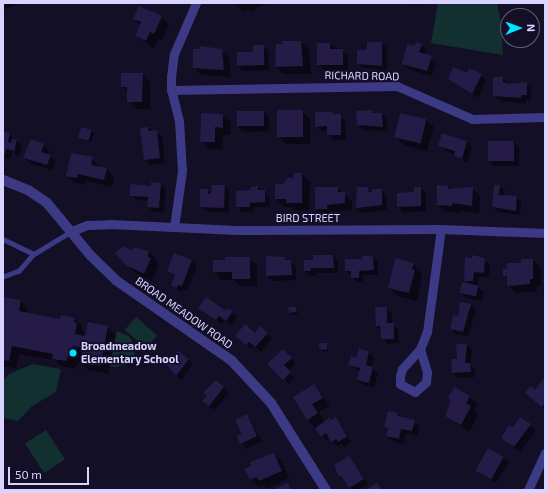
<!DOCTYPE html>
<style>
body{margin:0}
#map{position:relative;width:548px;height:493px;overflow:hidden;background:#130f26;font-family:"Exo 2",sans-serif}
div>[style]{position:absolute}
.green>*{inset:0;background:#12302f;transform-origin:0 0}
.shadow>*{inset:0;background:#0007;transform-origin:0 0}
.building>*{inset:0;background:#241b47;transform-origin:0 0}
.service>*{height:4.5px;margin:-2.25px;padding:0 2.25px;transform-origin:2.25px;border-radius:2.25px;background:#3d3a85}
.minor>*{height:9px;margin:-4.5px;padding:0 4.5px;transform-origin:4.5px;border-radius:4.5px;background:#3d3a85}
.tertiary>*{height:10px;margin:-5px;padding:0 5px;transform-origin:5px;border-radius:5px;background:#3d3a85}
.dots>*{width:11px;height:11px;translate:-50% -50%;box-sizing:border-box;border:2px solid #130f26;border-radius:50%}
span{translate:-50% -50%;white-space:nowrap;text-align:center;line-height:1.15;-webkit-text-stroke:3.5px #130f26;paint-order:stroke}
.street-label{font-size:11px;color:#d9d4ff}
.poi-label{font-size:11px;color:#d9d4ff;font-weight:700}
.left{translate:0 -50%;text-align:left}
.frame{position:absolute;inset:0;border:4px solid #d9d4ff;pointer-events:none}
.north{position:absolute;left:500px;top:8px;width:40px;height:40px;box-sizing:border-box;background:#130f26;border:1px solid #625e7d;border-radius:50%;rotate:89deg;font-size:11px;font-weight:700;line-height:16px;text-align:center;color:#d9d4ff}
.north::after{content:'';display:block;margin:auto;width:14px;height:18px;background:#00e5ff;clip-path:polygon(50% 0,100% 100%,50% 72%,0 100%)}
.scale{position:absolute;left:8px;top:467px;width:81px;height:18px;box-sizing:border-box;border:2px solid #d9d4ff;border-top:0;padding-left:5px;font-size:12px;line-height:14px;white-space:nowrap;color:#d9d4ff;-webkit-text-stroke:3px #130f26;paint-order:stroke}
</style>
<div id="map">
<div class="green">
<div style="clip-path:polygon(438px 3px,497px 3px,501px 21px,503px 55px,431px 43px)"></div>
<div style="left:136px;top:317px;width:28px;height:17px;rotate:41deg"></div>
<div style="clip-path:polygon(117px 331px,129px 336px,135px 348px,134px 356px,128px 364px,115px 367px,110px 366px)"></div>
<div style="clip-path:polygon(33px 364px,61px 369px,56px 392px,32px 406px,18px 421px,3px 418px,3px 380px,9px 374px)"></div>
<div style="left:46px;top:430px;width:35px;height:25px;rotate:57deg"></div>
</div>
<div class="shadow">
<div style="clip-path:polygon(3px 3px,20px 3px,3px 10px)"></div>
<div style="clip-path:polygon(234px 3px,267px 3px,251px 12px,248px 9px,243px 12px)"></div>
<div style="clip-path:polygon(410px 3px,419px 3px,417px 6px)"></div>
<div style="clip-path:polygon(140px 7px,162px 17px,169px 25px,162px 41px,158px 39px,154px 48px,136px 36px,141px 25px,134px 19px)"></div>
<div style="clip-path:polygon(301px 42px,309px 49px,311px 74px,283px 74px,276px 66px)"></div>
<div style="clip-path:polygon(382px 43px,387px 48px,387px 70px,363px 68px,358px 63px,368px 51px)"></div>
<div style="clip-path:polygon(330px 44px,348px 55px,348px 70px,323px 70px,318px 65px)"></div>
<div style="clip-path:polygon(421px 45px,426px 50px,425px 55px,436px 62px,432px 76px,408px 69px,403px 63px,415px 47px)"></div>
<div style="clip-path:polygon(263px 46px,268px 51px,269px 70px,243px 71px,238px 66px)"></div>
<div style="clip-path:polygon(221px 50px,229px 58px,231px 77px,201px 75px,194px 67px)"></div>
<div style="clip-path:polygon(143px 74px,150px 82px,150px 109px,136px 109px,128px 101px,128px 93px,122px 86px)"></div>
<div style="clip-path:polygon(467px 74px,481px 75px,486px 80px,478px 98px,449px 79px)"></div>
<div style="clip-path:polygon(503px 78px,508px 85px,526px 83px,531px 88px,531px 100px,526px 100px,526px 103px,500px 101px,494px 96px)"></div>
<div style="clip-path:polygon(302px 111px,310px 119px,310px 144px,286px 144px,278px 136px)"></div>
<div style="clip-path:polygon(264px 112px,269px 117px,269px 131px,244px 132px,238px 127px)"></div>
<div style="clip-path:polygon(333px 113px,345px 120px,346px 140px,333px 140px,328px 131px,321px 131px,316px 126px)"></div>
<div style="clip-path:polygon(202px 114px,223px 115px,231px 122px,230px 135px,223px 135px,222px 150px,209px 149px,201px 141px)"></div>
<div style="clip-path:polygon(382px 114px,387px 119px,387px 131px,363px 130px,358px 125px)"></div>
<div style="clip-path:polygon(401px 114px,426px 120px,434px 127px,427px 151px,403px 145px,396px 137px)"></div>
<div style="clip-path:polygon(148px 128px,162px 136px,165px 163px,150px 165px,145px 160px)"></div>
<div style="clip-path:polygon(91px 130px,94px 133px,91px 142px,80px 138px)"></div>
<div style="clip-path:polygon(3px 133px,9px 134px,22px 146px,19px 156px,15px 155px,16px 147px,14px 147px,10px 159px,3px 157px)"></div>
<div style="clip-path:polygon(443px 134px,467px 141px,472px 147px,467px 163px,439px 146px)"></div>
<div style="clip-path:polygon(514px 142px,519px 148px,519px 166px,494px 166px,489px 161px)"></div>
<div style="clip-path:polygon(44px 145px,49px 150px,47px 155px,56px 161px,52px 170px,29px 163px,24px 158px)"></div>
<div style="clip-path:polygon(92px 158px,100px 168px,106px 169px,114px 177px,112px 187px,86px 181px,85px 185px,75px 183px,67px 175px)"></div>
<div style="clip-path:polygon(302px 174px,310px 182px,309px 211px,294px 210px,291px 207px,284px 207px,276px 199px,284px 185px,295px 181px)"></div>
<div style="clip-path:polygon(161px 184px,166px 189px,164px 212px,153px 212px,148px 206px,148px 201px,136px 200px,131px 195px)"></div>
<div style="clip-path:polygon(224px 186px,229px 191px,229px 213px,206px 211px,201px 206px,207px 190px,212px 195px)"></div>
<div style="clip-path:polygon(500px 186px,505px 191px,504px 196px,516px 197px,521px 202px,520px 215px,498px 212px,493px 207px)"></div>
<div style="clip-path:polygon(258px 187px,269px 196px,270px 207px,254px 207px,255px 211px,242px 212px,237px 206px)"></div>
<div style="clip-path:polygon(448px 187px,451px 190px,472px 188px,480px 196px,479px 213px,460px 211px,460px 213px,445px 212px,438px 205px)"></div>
<div style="clip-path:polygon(337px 188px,352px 201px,352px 210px,334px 212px,334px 217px,324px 216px,316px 209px)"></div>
<div style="clip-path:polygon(368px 188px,373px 193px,381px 190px,386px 195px,387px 210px,362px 213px,357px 208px)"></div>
<div style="clip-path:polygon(420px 188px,426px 193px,426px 211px,403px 212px,398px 206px)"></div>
<div style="clip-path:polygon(123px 247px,143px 252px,148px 250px,155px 258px,158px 266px,152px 281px,135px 273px,127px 265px)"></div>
<div style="clip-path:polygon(333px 256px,338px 261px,338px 273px,316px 273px,316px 276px,310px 276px,305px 271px,314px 261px)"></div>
<div style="clip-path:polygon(373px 257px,378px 262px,378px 275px,363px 275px,363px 282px,357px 282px,346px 270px,346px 260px)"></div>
<div style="clip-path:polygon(477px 257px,490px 264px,489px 277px,478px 277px,478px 287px,484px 292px,482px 301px,466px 298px,461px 293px,470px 285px,465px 280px,466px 258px)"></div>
<div style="clip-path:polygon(249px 258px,257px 266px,257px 286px,241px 286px,234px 280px,221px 280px,214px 272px)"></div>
<div style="clip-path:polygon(284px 258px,296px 266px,296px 280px,272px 281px,267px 275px)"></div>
<div style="clip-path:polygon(522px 260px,533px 260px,541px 268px,541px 286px,537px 286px,537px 291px,516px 293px,508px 285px,508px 280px,504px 276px,508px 270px,522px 264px)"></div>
<div style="clip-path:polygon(192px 261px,197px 266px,187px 291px,183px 289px,182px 293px,173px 286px,176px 277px,168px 271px)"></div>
<div style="clip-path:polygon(413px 264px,421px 272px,422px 278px,417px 301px,397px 296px,389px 288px)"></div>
<div style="clip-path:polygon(3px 298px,20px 301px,28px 309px,27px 314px,61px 320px,74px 319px,82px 326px,84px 336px,107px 327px,115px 335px,108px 374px,88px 370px,79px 361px,74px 369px,61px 366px,55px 360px,19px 354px,16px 368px,3px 366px)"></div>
<div style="clip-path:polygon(471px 305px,476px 310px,468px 336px,456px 334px,451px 329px)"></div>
<div style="clip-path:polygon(200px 308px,232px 312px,237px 317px,231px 325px,224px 320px,222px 324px)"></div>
<div style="clip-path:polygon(296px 308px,298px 314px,292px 315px,290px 312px)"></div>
<div style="clip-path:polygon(386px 308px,392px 313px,392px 324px,398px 329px,399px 343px,387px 344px,377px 326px)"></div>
<div style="clip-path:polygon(267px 333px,272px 338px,261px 352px,254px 346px,252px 349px,242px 341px,255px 334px)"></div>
<div style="clip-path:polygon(326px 344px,329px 352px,322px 351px,320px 349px)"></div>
<div style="clip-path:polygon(467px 345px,472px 350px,470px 365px,475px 369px,475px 377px,458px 378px,453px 372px)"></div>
<div style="clip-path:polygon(283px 350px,296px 364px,288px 371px,295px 378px,289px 384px,269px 364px)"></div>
<div style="clip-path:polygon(369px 352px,374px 358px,371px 368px,378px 373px,374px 388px,363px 385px,358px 380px,360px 371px,350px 365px)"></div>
<div style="clip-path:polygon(188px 359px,193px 364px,181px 380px,173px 372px)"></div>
<div style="clip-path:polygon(545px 378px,545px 409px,526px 393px,535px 391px)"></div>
<div style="clip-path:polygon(216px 381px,229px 393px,214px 410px,204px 401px)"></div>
<div style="clip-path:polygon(314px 385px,330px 406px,319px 412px,325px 422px,336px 418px,351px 442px,344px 447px,341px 444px,337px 446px,330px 439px,327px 441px,308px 420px,294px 397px)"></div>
<div style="clip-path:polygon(469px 397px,477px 404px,474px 410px,478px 415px,469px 432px,446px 416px)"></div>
<div style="clip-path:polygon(398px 414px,420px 426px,417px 436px,406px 433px,404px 444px,393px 441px,387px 436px,389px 430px,385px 427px)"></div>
<div style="clip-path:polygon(247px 415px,262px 441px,246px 449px,238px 437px,243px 435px)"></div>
<div style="left:520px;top:418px;width:20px;height:27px;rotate:37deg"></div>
<div style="left:489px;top:449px;width:24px;height:25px;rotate:33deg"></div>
<div style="clip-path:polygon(274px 454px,282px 462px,289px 478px,267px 489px,263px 485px,258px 487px,250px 479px,253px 466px)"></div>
<div style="clip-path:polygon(349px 457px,368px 484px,359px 490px,352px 490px,339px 476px)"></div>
</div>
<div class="building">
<div style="clip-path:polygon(139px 6px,162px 16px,154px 34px,150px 32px,146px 41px,135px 36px,141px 22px,133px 19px)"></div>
<div style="clip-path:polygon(282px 41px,301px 41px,303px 66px,275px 67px,276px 44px,282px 44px)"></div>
<div style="clip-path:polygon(367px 42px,382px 42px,382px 66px,357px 64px,357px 50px,367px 50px)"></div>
<div style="clip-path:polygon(416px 42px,422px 44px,419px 52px,432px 56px,427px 71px,402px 64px,407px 44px,415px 46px)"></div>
<div style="clip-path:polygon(317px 43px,330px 43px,330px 49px,343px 49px,343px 65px,317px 65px)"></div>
<div style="clip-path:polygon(253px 45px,264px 45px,264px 65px,237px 66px,237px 52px,253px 52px)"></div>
<div style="clip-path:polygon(200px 46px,222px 49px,224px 70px,193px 68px,193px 49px,200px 49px)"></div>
<div style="clip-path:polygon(453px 67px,467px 73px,469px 68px,482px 74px,472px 94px,448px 79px)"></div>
<div style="clip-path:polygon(121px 73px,143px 73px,142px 102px,127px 102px,127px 87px,121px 87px)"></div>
<div style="clip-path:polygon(493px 77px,503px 77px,503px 82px,508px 84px,527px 82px,527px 95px,522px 95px,521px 98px,493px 96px)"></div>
<div style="left:277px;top:110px;width:26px;height:27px"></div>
<div style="clip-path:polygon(372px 110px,372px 113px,382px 113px,383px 127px,357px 125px,356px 111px)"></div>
<div style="left:264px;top:111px;width:15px;height:27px;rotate:90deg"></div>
<div style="clip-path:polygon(315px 112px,333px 112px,333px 114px,341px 114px,341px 135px,327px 135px,327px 126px,315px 127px)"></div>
<div style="clip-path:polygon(201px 113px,223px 114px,223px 128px,215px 127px,215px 142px,200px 142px)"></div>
<div style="left:400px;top:113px;width:27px;height:25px;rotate:13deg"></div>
<div style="left:81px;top:127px;width:11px;height:11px;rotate:15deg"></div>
<div style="clip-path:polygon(148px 127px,149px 131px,157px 130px,160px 158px,144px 160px,140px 128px)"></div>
<div style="clip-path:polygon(3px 132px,10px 133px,8px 142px,11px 143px,12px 138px,17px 140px,14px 151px,6px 149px,5px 155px,3px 154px)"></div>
<div style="clip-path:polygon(442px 133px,467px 141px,462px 159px,454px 156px,455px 151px,438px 146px)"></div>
<div style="clip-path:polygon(31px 139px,44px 144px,41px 152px,51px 155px,47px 165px,23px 158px)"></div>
<div style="left:514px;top:141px;width:20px;height:26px;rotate:90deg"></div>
<div style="clip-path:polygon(71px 153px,93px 157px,91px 165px,107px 168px,104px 180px,78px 174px,77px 178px,66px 176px)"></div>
<div style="clip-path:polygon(294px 173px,302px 173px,302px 203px,286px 203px,286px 199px,275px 199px,275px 184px,283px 184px,288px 177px,294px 179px)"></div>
<div style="clip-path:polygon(151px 182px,161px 183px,159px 208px,147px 207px,148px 197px,130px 196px,130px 184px,151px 186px)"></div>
<div style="clip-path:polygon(212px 185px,225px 185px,224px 208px,200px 207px,200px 189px,208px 189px,208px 194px,211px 194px)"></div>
<div style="clip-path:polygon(437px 185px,448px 186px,448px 189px,473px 187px,472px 206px,452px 203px,452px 206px,437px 205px)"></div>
<div style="clip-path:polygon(494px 185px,500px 185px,499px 195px,517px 196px,516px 211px,492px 207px)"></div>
<div style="clip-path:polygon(258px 186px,258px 190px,265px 190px,265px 202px,250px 203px,250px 207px,236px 207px,236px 191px,251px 190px,251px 187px)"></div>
<div style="clip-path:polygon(315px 187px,338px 187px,338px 192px,345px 192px,345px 203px,327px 205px,327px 209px,315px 209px)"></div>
<div style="clip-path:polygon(357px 187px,368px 187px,369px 192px,372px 192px,372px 189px,382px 189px,382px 205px,356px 208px)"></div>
<div style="clip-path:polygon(414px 187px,421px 187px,421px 206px,397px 207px,397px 193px,414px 192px)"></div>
<div style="clip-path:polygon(123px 246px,132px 250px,133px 247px,149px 251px,148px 257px,151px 258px,144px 274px,126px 265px,115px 253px)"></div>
<div style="clip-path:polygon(174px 253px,192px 260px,182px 286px,178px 285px,177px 288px,171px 286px,175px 275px,167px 271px)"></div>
<div style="clip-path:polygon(313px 255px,333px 255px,334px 268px,311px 268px,311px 271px,304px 271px,304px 260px,313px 260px)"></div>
<div style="clip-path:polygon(472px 255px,485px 258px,484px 273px,474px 272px,473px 281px,464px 281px,465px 257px,472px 258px)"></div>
<div style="clip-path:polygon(266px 256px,285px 257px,285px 260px,291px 260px,292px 275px,266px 276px)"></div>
<div style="clip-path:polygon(362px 256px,373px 256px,374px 270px,359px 271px,359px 278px,351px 278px,351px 271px,345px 271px,345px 259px,362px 259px)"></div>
<div style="clip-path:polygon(225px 257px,250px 257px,250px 279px,232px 279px,232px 272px,213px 272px,213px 260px,225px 260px)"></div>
<div style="clip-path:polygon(395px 258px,414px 263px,412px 269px,415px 270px,409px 293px,388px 288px)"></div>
<div style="clip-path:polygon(521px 259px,533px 259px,533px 279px,530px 279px,530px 284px,507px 286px,507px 276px,503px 276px,503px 269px,507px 269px,507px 263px,521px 263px)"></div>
<div style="left:462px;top:282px;width:17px;height:11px;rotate:13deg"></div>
<div style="clip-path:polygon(3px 297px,21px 300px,19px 311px,60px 319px,61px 315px,75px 318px,74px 322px,77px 323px,75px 334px,85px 336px,88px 322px,108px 326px,100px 366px,80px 363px,82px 348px,73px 346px,71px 358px,67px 357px,67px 361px,52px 359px,53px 354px,12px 346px,9px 361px,3px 360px)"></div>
<div style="clip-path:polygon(206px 297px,226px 311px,228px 308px,233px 311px,226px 321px,219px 316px,216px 320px,198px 308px)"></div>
<div style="clip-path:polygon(460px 302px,471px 304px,463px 332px,450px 329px,453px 315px,458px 316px)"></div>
<div style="clip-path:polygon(288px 307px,296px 307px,296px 312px,289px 313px)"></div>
<div style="clip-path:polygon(375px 307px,387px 307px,387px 323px,394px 323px,394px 339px,381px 339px,380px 326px,376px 326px)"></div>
<div style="clip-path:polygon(245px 324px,255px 333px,260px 326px,268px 333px,255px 347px,249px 342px,246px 345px,235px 336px)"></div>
<div style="clip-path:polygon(319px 343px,327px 343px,327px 350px,319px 349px)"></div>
<div style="clip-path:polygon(456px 344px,467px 344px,465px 363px,470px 363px,471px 372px,452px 373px,451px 359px,457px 359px)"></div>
<div style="clip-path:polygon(359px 348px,369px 352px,366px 365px,373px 367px,369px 383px,357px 380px,360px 368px,348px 365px,351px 356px,356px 358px)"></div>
<div style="clip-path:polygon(283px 349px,292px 358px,284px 365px,291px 372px,283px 380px,267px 364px)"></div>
<div style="clip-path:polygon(178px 351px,189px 359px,176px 376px,167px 365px)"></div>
<div style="clip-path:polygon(545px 377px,545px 403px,542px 407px,525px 393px,530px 386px,535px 390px)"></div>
<div style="clip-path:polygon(216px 380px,224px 387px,209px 406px,202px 401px,207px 396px,203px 393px)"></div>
<div style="clip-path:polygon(314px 384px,323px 398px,312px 404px,318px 413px,307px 420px,293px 397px)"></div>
<div style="clip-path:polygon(454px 387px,470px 396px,466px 403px,471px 406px,461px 425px,445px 416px,451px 400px,448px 398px)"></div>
<div style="clip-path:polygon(388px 411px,398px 413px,398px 416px,415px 420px,412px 431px,401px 429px,399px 439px,386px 436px,388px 428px,384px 427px)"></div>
<div style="clip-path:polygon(247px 414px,257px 436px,240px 444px,237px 436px,242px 434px,235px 420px)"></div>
<div style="clip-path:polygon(336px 417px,347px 437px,338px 442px,336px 439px,331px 442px,326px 433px,321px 437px,315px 428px,329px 418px,331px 420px)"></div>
<div style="clip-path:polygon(520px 417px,531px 424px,514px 447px,501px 438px,509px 425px,513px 427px)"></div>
<div style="left:488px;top:448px;width:18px;height:26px;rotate:29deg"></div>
<div style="clip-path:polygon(274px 453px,282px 471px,259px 481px,257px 477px,250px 480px,244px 469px,251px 466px,250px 462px)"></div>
<div style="clip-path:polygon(349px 456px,364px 479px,349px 488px,341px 476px,339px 477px,334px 465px)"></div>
<div style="clip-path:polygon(288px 483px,291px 490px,273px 490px)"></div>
<div style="clip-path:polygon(377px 483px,382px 490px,366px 490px)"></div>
</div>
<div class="service">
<div style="left:3px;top:239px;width:34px;rotate:26deg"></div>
<div style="left:34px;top:254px;width:23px;rotate:131deg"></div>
<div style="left:19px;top:271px;width:17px;rotate:159deg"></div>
<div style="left:34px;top:254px;width:42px;rotate:-31.4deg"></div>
</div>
<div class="minor">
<div style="left:171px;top:90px;width:226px;rotate:-1deg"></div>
<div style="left:397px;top:86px;width:82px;rotate:23.7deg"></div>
<div style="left:472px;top:119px;width:73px;rotate:-1.6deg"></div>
<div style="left:174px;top:227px;width:57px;rotate:-81.9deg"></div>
<div style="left:182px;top:171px;width:50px;rotate:-93.4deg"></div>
<div style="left:179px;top:121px;width:32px;rotate:-104deg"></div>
<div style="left:171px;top:90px;width:13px;rotate:-90deg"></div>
<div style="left:171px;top:77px;width:23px;rotate:-83deg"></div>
<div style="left:174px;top:54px;width:56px;rotate:-66.7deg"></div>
<div style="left:72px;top:231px;width:16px;rotate:-22deg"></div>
<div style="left:87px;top:225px;width:23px;rotate:-2deg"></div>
<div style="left:110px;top:224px;width:127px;rotate:2.7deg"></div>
<div style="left:237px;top:230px;width:204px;rotate:-0.3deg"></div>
<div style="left:441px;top:229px;width:104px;rotate:2.2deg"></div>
<div style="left:420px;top:349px;width:27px;rotate:132deg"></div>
<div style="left:402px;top:369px;width:7px;rotate:106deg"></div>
<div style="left:400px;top:376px;width:8px;rotate:90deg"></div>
<div style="left:400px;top:384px;width:17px;rotate:28deg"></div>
<div style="left:415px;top:392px;width:15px;rotate:-42deg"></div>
<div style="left:426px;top:382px;width:10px;rotate:-84deg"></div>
<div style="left:427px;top:372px;width:24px;rotate:-107deg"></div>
<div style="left:420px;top:349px;width:18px;rotate:-68deg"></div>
<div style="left:427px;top:332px;width:104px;rotate:-82.3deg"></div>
<div style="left:528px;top:490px;width:41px;rotate:-65.3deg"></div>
</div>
<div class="tertiary">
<div style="left:3px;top:180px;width:27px;rotate:22deg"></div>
<div style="left:28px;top:190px;width:23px;rotate:34deg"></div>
<div style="left:47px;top:203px;width:69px;rotate:50.3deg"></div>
<div style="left:91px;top:256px;width:36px;rotate:44deg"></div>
<div style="left:117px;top:281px;width:140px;rotate:34.8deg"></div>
<div style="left:232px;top:361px;width:57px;rotate:47.1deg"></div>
<div style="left:271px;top:403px;width:103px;rotate:57.7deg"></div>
</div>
<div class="dots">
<div style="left:73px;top:353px;background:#00e5ff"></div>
</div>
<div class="street-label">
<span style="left:362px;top:76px;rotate:1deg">RICHARD ROAD</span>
<span style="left:308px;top:218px">BIRD STREET</span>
<span style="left:184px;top:313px;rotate:35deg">BROAD MEADOW ROAD</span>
</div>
<div class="poi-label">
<span class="left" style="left:81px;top:353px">Broadmeadow<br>Elementary School</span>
</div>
<div class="frame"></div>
<div class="north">N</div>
<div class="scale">50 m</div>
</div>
